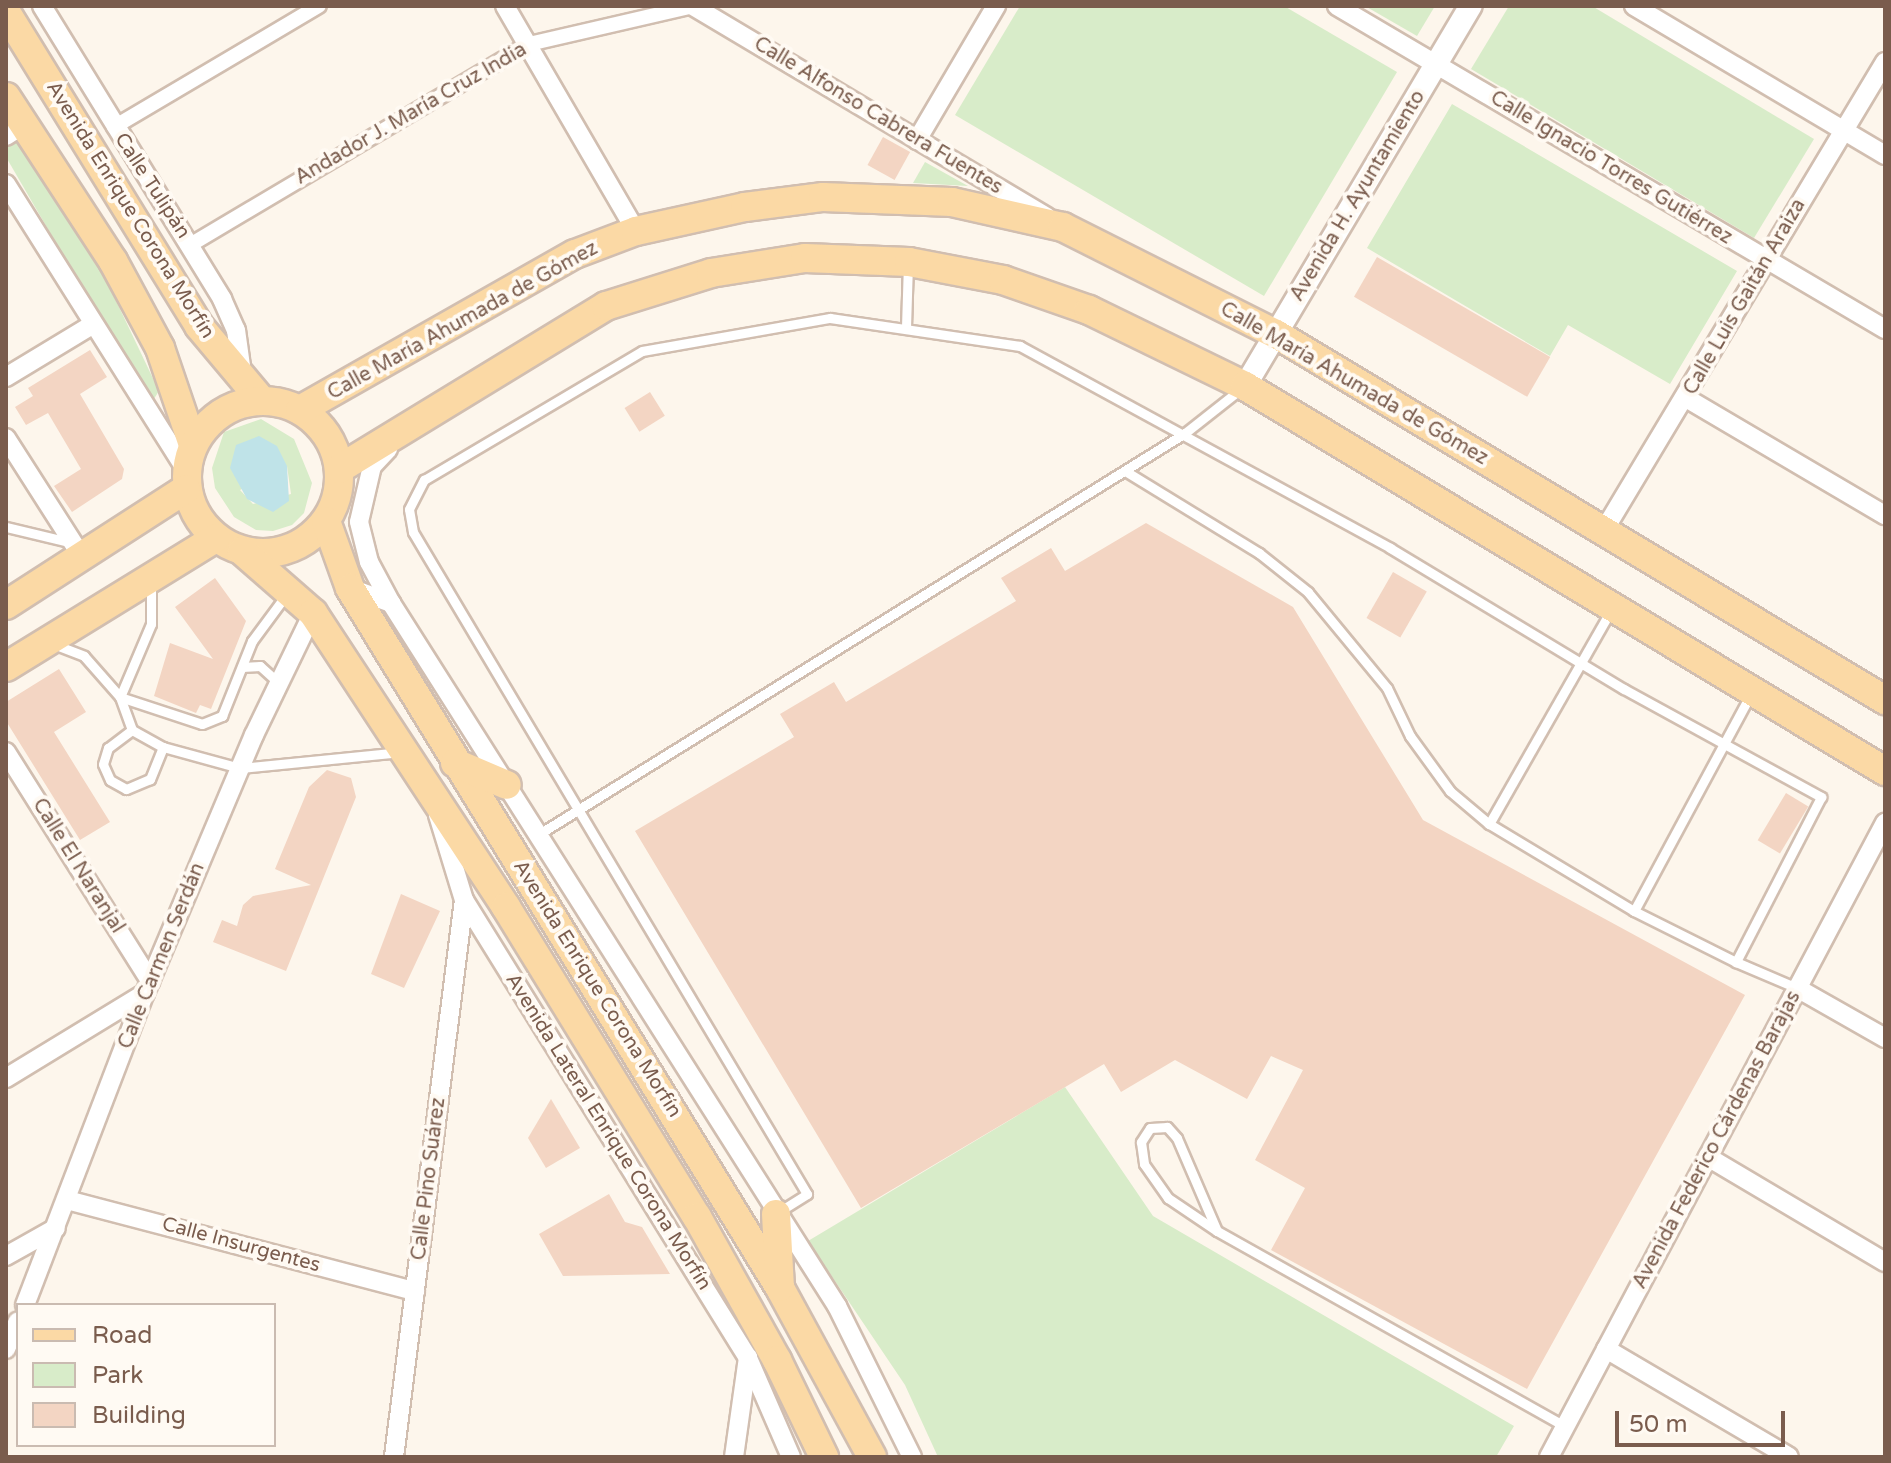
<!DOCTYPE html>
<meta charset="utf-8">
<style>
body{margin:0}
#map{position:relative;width:1891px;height:1463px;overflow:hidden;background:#fdf6ec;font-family:"Varela Round",sans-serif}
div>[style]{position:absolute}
.green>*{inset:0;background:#d8ecc9}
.water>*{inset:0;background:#bfe3e8}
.building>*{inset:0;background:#f3d5c3;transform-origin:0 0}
.roads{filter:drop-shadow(2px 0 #d1beb0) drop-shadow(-2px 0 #d1beb0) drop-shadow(0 2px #d1beb0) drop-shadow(0 -2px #d1beb0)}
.service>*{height:9px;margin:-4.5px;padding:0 4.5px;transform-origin:4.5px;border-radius:4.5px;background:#fff}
.pedestrian>*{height:14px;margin:-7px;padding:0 7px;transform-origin:7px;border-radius:7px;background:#fff}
.minor>*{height:18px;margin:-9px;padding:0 9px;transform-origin:9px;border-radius:9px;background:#fff}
.tertiary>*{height:22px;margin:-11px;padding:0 11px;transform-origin:11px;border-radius:11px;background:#fff}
.primary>*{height:28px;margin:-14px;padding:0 14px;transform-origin:14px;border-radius:14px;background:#fbd9a5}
.primary>.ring{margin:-14px;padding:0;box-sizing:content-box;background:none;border:28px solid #fbd9a5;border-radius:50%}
span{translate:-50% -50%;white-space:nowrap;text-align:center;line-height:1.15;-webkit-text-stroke:8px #fffaf3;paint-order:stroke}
.street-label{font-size:20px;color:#7a5c4d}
.frame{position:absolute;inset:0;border:8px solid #7a5c4d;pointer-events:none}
.legend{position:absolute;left:16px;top:1303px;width:260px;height:144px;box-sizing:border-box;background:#fffaf3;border:2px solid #cabbb1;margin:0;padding:10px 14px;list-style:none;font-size:24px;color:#7a5c4d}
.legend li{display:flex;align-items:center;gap:16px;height:40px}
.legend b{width:40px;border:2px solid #cabbb1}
.scale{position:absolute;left:1615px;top:1411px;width:170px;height:36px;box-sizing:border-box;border:4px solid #7a5c4d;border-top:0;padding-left:10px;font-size:24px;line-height:28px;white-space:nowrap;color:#7a5c4d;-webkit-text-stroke:6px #fffaf3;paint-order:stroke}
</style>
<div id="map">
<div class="green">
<div style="clip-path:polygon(1020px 6px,1284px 6px,1397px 72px,1264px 296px,955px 115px)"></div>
<div style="clip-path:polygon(1365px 6px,1435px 6px,1417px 36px)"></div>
<div style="clip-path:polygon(1509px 6px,1592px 6px,1814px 139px,1754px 238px,1471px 69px)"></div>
<div style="clip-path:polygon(1452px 104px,1737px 271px,1670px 384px,1568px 325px,1550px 356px,1367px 248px)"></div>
<div style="clip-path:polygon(20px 140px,98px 263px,159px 391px,150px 405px,6px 157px,6px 148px)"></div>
<div style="clip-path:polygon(925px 162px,968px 186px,913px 183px)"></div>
<div style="clip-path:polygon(evenodd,261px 419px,294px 439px,312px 483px,304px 513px,292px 525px,273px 531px,256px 530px,234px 517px,215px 488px,212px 468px,224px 432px,261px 419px,287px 466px,291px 494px,253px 504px,240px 490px,287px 466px)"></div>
<div style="clip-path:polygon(1065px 1087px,1153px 1216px,1514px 1426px,1496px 1457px,938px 1457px,905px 1385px,808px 1241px)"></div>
</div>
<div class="water">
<div style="clip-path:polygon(259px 436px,277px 446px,287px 466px,289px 501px,273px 512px,247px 499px,230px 468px,236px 445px)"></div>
</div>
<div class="building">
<div style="left:883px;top:137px;width:31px;height:32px;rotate:29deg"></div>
<div style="left:1377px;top:257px;width:200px;height:46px;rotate:30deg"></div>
<div style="clip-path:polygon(90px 350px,107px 377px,80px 394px,124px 469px,122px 479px,72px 512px,54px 486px,81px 469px,48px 413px,26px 425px,15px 407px,33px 396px,28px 388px)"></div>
<div style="left:650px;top:392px;width:28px;height:30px;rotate:58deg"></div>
<div style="clip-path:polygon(1146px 523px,1293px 607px,1423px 820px,1745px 995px,1527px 1389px,1271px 1250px,1305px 1188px,1255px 1160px,1303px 1070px,1271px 1056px,1247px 1099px,1175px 1060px,1121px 1092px,1104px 1064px,861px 1208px,635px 831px,794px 737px,780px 714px,834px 682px,846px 702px,1016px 601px,1001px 578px,1051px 548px,1065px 571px)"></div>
<div style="left:1393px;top:572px;width:39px;height:53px;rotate:30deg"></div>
<div style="clip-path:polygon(215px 578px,246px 621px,211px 709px,200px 705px,196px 713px,154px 696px,170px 643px,213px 659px,175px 607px)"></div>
<div style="clip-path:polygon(59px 669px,86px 712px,54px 732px,110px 822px,80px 840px,6px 721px,6px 702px)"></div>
<div style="clip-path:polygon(327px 770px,351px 778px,356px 797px,286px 971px,213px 942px,222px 920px,237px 926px,243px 905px,253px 896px,311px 885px,275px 869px,309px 787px)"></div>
<div style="left:1786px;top:793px;width:26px;height:55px;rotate:31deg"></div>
<div style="clip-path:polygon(401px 894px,440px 911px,404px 988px,371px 974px)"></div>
<div style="clip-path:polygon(551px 1099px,580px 1148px,546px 1168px,528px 1138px)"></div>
<div style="clip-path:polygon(609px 1194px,625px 1222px,642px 1227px,670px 1274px,563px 1276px,539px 1234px)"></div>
</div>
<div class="roads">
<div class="service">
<div style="left:906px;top:327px;width:62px;rotate:-88.2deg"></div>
<div style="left:6px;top:527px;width:65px;rotate:13.4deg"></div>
<div style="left:151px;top:585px;width:39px;rotate:90deg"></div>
<div style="left:151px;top:624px;width:79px;rotate:113deg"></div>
<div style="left:120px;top:697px;width:86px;rotate:18.2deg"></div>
<div style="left:202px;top:724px;width:22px;rotate:-22deg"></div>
<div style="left:222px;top:716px;width:81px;rotate:-68.2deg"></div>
<div style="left:252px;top:641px;width:57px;rotate:-53.5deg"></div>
<div style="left:56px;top:645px;width:30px;rotate:21deg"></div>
<div style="left:84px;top:656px;width:55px;rotate:48.7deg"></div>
<div style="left:120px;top:697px;width:35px;rotate:70deg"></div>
<div style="left:242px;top:667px;width:18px;rotate:-3deg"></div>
<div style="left:260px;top:666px;width:25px;rotate:42deg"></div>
<div style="left:132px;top:730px;width:35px;rotate:29deg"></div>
<div style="left:163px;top:747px;width:35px;rotate:112deg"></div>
<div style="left:150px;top:779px;width:26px;rotate:157deg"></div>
<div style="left:126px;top:789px;width:18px;rotate:-151deg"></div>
<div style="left:110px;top:780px;width:17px;rotate:-114deg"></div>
<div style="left:103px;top:764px;width:17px;rotate:-73deg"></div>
<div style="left:108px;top:748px;width:30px;rotate:-37deg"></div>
<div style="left:163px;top:747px;width:80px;rotate:15.3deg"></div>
<div style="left:240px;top:768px;width:160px;rotate:-5.7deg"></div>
<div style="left:1489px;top:824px;width:244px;rotate:-60.3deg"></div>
<div style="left:539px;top:834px;width:760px;rotate:-31.83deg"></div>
<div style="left:1185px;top:433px;width:73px;rotate:-38.3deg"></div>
<div style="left:1634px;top:911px;width:244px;rotate:-61.7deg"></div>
<div style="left:1736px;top:962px;width:66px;rotate:23.1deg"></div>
<div style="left:780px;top:1211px;width:32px;rotate:-32deg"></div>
<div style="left:807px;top:1194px;width:770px;rotate:-120.76deg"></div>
<div style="left:413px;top:532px;width:23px;rotate:-100deg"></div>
<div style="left:409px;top:509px;width:33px;rotate:-63deg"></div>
<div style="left:424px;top:480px;width:253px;rotate:-30.6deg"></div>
<div style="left:642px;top:351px;width:191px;rotate:-10deg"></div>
<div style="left:830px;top:318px;width:192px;rotate:8.4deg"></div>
<div style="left:1020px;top:346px;width:422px;rotate:28.6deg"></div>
<div style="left:1390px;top:548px;width:273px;rotate:31.1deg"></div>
<div style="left:1624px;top:689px;width:225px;rotate:28.7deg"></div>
<div style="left:1821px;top:797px;width:186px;rotate:117.3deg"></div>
<div style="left:1736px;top:962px;width:114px;rotate:-153.4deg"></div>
<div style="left:1634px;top:911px;width:169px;rotate:-149deg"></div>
<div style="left:1489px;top:824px;width:51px;rotate:-139.8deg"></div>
<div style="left:1450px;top:791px;width:68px;rotate:-126deg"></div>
<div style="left:1410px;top:736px;width:53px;rotate:-115.6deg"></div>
<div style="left:1387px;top:688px;width:124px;rotate:-129.5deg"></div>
<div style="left:1308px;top:592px;width:63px;rotate:-141.5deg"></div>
<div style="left:1259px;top:553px;width:157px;rotate:-148.5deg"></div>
<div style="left:1217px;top:1231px;width:101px;rotate:-113.3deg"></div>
<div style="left:1177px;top:1138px;width:15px;rotate:-132deg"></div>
<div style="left:1167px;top:1127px;width:17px;rotate:177deg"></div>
<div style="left:1150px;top:1128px;width:17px;rotate:123deg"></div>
<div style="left:1141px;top:1142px;width:22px;rotate:82deg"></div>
<div style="left:1144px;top:1164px;width:42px;rotate:54.8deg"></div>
<div style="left:1168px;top:1198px;width:59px;rotate:34deg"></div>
<div style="left:1217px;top:1231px;width:399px;rotate:29.3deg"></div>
</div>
<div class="pedestrian">
<div style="left:114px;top:127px;width:238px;rotate:-30.6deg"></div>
<div style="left:190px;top:245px;width:394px;rotate:-30.7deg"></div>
<div style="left:529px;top:44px;width:168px;rotate:-13deg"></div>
</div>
<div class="minor">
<div style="left:42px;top:6px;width:344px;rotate:58.4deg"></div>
<div style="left:222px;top:299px;width:34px;rotate:66deg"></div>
<div style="left:236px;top:330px;width:43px;rotate:82.1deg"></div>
<div style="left:505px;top:6px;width:260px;rotate:59.8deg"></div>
<div style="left:693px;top:6px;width:412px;rotate:30.8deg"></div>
<div style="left:1337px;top:6px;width:636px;rotate:30.52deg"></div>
<div style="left:1634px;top:6px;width:292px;rotate:30.7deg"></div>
<div style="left:6px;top:136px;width:20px;rotate:-33deg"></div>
<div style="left:917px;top:140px;width:156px;rotate:-59.5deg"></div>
<div style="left:6px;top:184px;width:338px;rotate:57.8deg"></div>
<div style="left:6px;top:377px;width:100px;rotate:-31.2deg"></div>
<div style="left:1686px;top:398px;width:231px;rotate:30.5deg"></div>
<div style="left:6px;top:438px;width:141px;rotate:57.4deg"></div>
<div style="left:388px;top:449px;width:23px;rotate:133deg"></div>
<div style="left:372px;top:466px;width:57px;rotate:103.1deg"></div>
<div style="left:359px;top:522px;width:41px;rotate:76deg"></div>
<div style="left:369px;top:562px;width:47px;rotate:61.8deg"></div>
<div style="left:1603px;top:532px;width:548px;rotate:-59.04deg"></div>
<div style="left:350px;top:588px;width:44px;rotate:20.1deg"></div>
<div style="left:391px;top:603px;width:833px;rotate:57.61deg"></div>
<div style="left:837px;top:1306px;width:169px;rotate:63.6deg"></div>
<div style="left:6px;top:752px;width:271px;rotate:57.8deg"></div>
<div style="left:438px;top:815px;width:89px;rotate:73deg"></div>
<div style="left:464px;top:900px;width:539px;rotate:58.2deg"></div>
<div style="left:748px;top:1358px;width:108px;rotate:66.5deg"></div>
<div style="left:1797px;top:988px;width:101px;rotate:29.6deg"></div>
<div style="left:6px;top:1078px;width:163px;rotate:-31.4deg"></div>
<div style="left:1708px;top:1157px;width:206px;rotate:30.7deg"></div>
<div style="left:67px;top:1200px;width:360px;rotate:14.7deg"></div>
<div style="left:6px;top:1256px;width:57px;rotate:-29.2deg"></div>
<div style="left:25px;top:1305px;width:334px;rotate:-69deg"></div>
<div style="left:145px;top:993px;width:280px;rotate:-67.1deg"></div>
<div style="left:254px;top:735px;width:136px;rotate:-64.2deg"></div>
<div style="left:6px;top:1349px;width:30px;rotate:-67deg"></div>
<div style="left:1606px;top:1349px;width:212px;rotate:30.5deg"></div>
<div style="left:394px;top:1457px;width:561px;rotate:-82.84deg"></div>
<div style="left:734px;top:1457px;width:101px;rotate:-82deg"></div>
<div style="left:1549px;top:1457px;width:718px;rotate:-62.08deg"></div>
</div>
<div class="tertiary">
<div style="left:1245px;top:386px;width:442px;rotate:-59.3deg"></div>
</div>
<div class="primary">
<div style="left:6px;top:12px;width:369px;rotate:58.4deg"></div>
<div style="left:199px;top:326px;width:98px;rotate:50deg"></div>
<div style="left:6px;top:97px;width:196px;rotate:56.9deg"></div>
<div style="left:113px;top:261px;width:99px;rotate:61.6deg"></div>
<div style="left:160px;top:348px;width:102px;rotate:71.2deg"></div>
<div class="ring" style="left:187px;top:401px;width:124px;height:124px"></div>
<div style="left:300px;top:410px;width:316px;rotate:-29.6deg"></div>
<div style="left:575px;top:254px;width:65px;rotate:-20.7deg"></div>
<div style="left:636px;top:231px;width:112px;rotate:-12.4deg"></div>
<div style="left:745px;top:207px;width:79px;rotate:-7.3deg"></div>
<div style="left:823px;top:197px;width:129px;rotate:2.2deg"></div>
<div style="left:952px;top:202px;width:114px;rotate:12.7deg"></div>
<div style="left:1063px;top:227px;width:238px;rotate:26.7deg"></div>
<div style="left:1276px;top:334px;width:711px;rotate:31.01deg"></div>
<div style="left:339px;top:469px;width:313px;rotate:-31.4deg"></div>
<div style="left:606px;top:306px;width:110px;rotate:-17.4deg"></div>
<div style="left:711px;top:273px;width:95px;rotate:-9.1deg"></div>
<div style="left:805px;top:258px;width:104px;rotate:2.2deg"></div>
<div style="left:909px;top:262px;width:96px;rotate:10.8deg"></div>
<div style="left:1003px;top:280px;width:91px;rotate:19.2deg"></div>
<div style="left:1089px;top:310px;width:174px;rotate:26deg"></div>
<div style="left:1245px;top:386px;width:747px;rotate:31.03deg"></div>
<div style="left:326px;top:521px;width:71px;rotate:70.3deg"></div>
<div style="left:350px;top:588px;width:822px;rotate:58.44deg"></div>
<div style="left:780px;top:1288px;width:192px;rotate:61.4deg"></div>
<div style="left:242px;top:551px;width:94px;rotate:41.1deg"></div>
<div style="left:313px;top:613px;width:352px;rotate:56.7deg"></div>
<div style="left:506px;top:907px;width:364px;rotate:58.4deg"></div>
<div style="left:697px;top:1217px;width:164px;rotate:60.8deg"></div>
<div style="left:777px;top:1360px;width:108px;rotate:64.1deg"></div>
<div style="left:6px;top:605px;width:214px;rotate:-32.8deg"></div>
<div style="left:6px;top:667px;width:246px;rotate:-31.6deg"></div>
<div style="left:455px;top:763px;width:56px;rotate:22.9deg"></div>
<div style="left:776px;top:1214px;width:73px;rotate:86.9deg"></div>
</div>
</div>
<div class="street-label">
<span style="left:411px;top:114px;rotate:-30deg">Andador J. María Cruz India</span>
<span style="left:878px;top:116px;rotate:31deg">Calle Alfonso Cabrera Fuentes</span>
<span style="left:1611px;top:168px;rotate:31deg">Calle Ignacio Torres Gutiérrez</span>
<span style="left:152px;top:186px;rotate:57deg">Calle Tulipán</span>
<span style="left:1358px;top:196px;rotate:-59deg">Avenida H. Ayuntamiento</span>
<span style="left:130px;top:210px;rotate:58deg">Avenida Enrique Corona Morfín</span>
<span style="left:1745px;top:297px;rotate:-60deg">Calle Luis Gaitán Araiza</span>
<span style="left:463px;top:321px;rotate:-29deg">Calle María Ahumada de Gómez</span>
<span style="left:1354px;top:384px;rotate:30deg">Calle María Ahumada de Gómez</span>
<span style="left:78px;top:866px;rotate:58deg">Calle El Naranjal</span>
<span style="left:162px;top:956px;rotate:-68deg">Calle Carmen Serdán</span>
<span style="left:597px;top:989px;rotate:58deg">Avenida Enrique Corona Morfín</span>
<span style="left:608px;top:1132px;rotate:58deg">Avenida Lateral Enrique Corona Morfín</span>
<span style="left:1717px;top:1140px;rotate:-62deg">Avenida Federico Cárdenas Barajas</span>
<span style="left:429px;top:1179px;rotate:-83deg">Calle Pino Suárez</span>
<span style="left:241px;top:1245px;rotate:15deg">Calle Insurgentes</span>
</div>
<div class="frame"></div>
<ul class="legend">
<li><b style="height:10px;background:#fbd9a5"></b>Road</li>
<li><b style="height:22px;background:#d8ecc9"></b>Park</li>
<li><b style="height:22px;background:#f3d5c3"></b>Building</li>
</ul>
<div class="scale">50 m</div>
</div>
